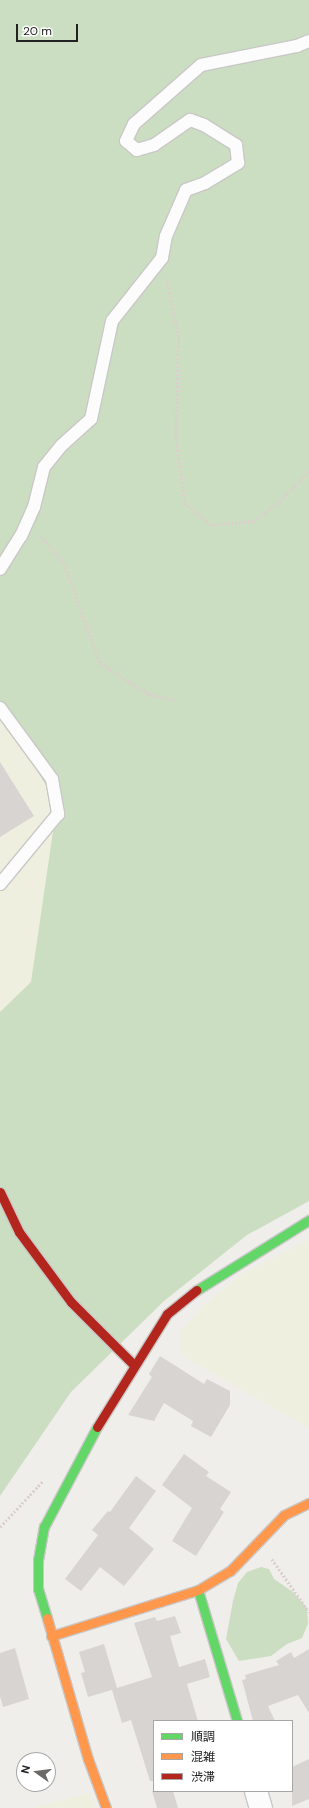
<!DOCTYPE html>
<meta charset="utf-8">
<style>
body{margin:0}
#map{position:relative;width:309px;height:1808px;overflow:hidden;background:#f0eeeb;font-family:"DM Sans","Noto Sans JP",sans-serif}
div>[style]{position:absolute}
.farmland>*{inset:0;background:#efefdf}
.forest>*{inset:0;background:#cbdec1}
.building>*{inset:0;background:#d7d4d2}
.path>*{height:2.5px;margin-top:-1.25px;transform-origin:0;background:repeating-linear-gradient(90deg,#dccecd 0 2px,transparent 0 4px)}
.roads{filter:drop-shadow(1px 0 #c9c8c7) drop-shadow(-1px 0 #c9c8c7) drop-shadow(0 1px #c9c8c7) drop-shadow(0 -1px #c9c8c7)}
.lane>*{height:12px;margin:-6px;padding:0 6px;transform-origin:6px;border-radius:6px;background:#fdfcfc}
.street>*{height:22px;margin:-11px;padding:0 11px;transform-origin:11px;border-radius:11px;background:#fdfcfc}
.fast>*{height:9px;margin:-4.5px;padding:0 4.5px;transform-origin:4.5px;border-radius:4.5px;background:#63d668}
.slow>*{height:9px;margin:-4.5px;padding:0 4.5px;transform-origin:4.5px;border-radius:4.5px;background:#ff974d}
.jam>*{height:9px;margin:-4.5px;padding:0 4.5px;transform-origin:4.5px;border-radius:4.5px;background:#b3261e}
span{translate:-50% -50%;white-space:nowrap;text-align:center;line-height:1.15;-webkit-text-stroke:4px #fff;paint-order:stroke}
.legend{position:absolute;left:153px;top:1720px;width:140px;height:72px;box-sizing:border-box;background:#fff;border:1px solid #a7a7a7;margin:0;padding:5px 7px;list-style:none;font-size:12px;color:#222}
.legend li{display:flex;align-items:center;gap:8px;height:20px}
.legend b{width:20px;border:1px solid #a7a7a7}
.north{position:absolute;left:16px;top:1752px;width:40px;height:40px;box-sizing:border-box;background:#fff;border:1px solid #a7a7a7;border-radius:50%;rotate:284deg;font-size:11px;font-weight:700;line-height:16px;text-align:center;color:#222}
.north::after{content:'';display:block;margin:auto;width:14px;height:18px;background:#6a6968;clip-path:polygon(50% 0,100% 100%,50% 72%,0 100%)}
.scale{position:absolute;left:16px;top:24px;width:62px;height:18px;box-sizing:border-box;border:2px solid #222;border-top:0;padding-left:5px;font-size:12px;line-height:14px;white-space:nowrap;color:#222;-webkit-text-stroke:3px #fff;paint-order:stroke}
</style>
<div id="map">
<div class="farmland">
<div style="clip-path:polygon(0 709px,57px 804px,31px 982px,0 1012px)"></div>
<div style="clip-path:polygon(309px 1240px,309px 1428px,181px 1355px,182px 1329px,204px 1305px,243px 1273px)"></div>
<div style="clip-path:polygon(90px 1793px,95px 1808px,31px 1808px)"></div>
</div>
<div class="forest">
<div style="clip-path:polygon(0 0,309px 0,309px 1201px,247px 1235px,164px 1301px,71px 1392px,0 1496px,0 1012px,31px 982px,57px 804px,0 709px)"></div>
<div style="clip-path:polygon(261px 1567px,269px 1569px,274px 1579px,293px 1592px,307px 1608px,308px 1624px,302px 1638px,287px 1644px,271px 1656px,239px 1661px,226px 1639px,233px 1601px,238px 1583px,247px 1572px)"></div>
</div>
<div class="building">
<div style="clip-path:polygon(0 762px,34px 816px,0 837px)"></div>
<div style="clip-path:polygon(160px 1356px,204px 1384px,207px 1379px,230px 1391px,230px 1405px,211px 1437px,191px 1426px,193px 1421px,164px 1403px,154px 1421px,128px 1415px,152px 1377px,149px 1374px)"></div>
<div style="clip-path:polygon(184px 1454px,209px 1472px,206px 1476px,231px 1492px,220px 1509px,224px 1512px,196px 1556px,172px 1541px,192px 1508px,162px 1485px)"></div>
<div style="clip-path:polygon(136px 1476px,156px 1491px,129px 1528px,154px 1549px,124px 1586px,100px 1567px,81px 1591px,65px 1579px,98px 1535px,92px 1530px,108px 1511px,110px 1512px)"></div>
<div style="clip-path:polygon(175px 1616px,181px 1633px,170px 1636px,179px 1667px,205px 1659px,210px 1677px,187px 1684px,198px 1721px,154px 1721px,154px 1781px,150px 1781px,131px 1720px,122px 1723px,112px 1690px,88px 1697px,81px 1673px,85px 1672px,79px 1652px,104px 1644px,117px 1688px,152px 1677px,134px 1623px,155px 1617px,157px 1621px)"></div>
<div style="clip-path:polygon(15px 1648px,29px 1699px,3px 1707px,0 1696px,0 1653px)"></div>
<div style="clip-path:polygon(309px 1649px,309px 1713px,298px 1695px,268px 1706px,275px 1721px,253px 1721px,242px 1680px,246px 1679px,245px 1675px,279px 1665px,276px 1661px,291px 1652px,294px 1658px)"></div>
<div style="clip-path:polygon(309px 1759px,309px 1799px,292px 1806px,292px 1767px)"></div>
<div style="clip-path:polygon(152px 1791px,173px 1791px,178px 1808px,157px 1808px)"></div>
</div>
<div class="path">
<div style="left:167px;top:280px;width:59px;rotate:78.3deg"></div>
<div style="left:179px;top:338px;width:100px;rotate:91.7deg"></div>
<div style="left:176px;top:438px;width:66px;rotate:82.1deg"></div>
<div style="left:185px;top:503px;width:34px;rotate:40deg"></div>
<div style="left:211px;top:525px;width:43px;rotate:-5.3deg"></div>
<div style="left:254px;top:521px;width:37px;rotate:-38deg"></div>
<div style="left:283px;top:498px;width:37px;rotate:-46deg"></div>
<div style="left:40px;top:536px;width:36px;rotate:48deg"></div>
<div style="left:64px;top:563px;width:106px;rotate:70.2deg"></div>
<div style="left:100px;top:663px;width:58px;rotate:32.3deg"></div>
<div style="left:149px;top:694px;width:27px;rotate:13deg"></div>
<div style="left:0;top:1527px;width:62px;rotate:-47deg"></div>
<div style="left:272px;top:1559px;width:65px;rotate:55.1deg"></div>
</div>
<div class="roads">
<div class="lane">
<div style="left:0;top:569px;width:39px;rotate:-58deg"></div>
<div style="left:21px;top:536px;width:32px;rotate:-66deg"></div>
<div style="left:34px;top:507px;width:41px;rotate:-76deg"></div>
<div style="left:44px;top:467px;width:28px;rotate:-51deg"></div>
<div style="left:62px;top:445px;width:39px;rotate:-42deg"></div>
<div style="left:91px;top:419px;width:100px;rotate:-77.9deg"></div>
<div style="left:112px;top:321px;width:80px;rotate:-51.6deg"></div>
<div style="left:162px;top:258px;width:22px;rotate:-80deg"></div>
<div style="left:166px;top:236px;width:50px;rotate:-66.5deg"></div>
<div style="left:186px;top:190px;width:20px;rotate:-20deg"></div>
<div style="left:205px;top:183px;width:39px;rotate:-31deg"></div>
<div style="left:238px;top:163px;width:18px;rotate:-96deg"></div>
<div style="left:236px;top:145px;width:38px;rotate:-148deg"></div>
<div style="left:204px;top:125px;width:15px;rotate:-160deg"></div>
<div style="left:190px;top:120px;width:44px;rotate:145.2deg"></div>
<div style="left:154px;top:145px;width:18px;rotate:164deg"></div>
<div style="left:137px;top:150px;width:14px;rotate:-141deg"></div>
<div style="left:126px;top:141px;width:19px;rotate:-65deg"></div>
<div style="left:134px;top:124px;width:89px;rotate:-41.4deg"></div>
<div style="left:201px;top:65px;width:98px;rotate:-11.2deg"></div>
<div style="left:297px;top:46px;width:13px;rotate:-23deg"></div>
<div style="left:0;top:708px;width:88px;rotate:53.8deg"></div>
<div style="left:52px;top:779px;width:36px;rotate:80deg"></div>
<div style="left:58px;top:814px;width:91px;rotate:129.6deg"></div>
</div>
<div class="street">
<div style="left:256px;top:1791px;width:18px;rotate:74deg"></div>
</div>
<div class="fast">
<div style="left:197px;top:1290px;width:132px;rotate:-32deg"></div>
<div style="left:198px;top:1590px;width:137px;rotate:73.4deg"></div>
<div style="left:47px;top:1618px;width:30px;rotate:-107deg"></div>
<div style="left:38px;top:1589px;width:29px;rotate:-90deg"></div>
<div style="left:38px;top:1560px;width:34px;rotate:-80deg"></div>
<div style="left:44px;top:1527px;width:113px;rotate:-62.1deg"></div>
</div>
<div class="slow">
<div style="left:47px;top:1618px;width:147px;rotate:73.8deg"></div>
<div style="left:88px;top:1759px;width:52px;rotate:69.8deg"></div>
<div style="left:51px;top:1636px;width:154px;rotate:-17.4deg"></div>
<div style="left:198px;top:1590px;width:37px;rotate:-31deg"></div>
<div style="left:230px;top:1571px;width:78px;rotate:-46deg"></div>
<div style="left:284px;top:1515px;width:28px;rotate:-26deg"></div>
</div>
<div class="jam">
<div style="left:0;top:1192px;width:44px;rotate:64.6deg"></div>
<div style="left:19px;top:1232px;width:87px;rotate:53.4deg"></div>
<div style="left:71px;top:1302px;width:88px;rotate:45deg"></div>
<div style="left:97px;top:1427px;width:133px;rotate:-58.2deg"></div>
<div style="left:167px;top:1314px;width:38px;rotate:-39deg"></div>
</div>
</div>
<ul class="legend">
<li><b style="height:5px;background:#63d668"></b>順調</li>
<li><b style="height:5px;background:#ff974d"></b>混雑</li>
<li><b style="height:5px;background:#b3261e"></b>渋滞</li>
</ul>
<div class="north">N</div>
<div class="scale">20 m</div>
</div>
